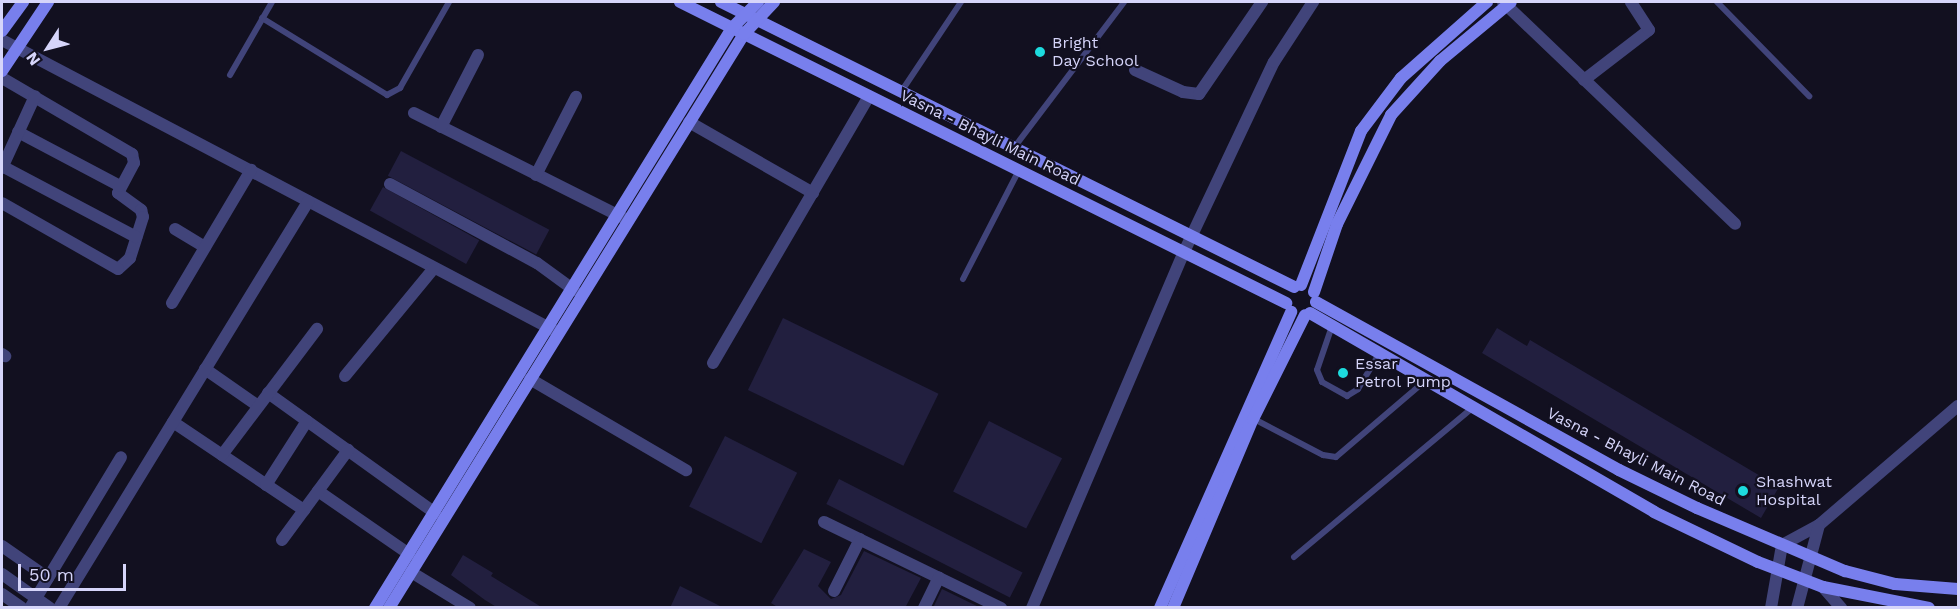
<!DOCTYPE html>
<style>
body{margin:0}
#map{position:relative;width:1960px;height:609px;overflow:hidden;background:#121020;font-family:"Work Sans",sans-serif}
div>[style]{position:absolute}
.building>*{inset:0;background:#221f3f;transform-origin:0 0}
.lane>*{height:6px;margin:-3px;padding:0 3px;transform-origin:3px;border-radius:3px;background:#41447a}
.street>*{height:12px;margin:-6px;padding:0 6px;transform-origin:6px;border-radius:6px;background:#41447a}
.secondary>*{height:12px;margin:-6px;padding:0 6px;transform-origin:6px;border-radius:6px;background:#787fed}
.dots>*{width:16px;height:16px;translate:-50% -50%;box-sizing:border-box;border:3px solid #121020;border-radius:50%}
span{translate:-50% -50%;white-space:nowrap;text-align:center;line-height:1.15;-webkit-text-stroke:4.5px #121020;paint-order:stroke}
.poi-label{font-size:16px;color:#d6d5fa}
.left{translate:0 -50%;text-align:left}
.street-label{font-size:16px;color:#d6d5fa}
.frame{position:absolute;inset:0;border:3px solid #d6d5fa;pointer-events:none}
.north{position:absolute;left:18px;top:18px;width:60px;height:60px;-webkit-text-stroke:4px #121020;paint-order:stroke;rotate:234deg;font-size:16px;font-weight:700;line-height:24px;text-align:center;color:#d6d5fa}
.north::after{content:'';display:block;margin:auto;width:21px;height:27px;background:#d6d5fa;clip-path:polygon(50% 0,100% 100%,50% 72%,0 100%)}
.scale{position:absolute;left:18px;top:564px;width:108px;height:27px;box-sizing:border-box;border:3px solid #d6d5fa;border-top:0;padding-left:8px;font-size:18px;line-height:21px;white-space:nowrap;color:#d6d5fa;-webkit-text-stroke:4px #121020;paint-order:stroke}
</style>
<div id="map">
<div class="building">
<div style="left:401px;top:151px;width:168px;height:28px;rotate:28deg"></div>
<div style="left:383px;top:187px;width:110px;height:27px;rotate:29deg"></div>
<div style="left:783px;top:318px;width:173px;height:80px;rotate:26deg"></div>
<div style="clip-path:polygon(1497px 328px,1527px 346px,1530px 340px,1779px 487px,1761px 518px,1482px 353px)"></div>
<div style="left:989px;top:421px;width:82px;height:79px;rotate:27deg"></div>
<div style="left:725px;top:436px;width:81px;height:79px;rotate:27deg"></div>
<div style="left:839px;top:479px;width:206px;height:28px;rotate:27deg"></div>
<div style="clip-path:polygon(804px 549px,831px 562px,818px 586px,831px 599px,841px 595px,864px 551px,921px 578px,905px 608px,779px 608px,771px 603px)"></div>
<div style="clip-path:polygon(463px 555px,493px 573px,491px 576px,543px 608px,498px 608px,485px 600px,451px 575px)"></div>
<div style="clip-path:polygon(680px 586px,724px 608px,670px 608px)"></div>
<div style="clip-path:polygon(942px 589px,981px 608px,933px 608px)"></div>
</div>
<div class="lane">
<div style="left:1717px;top:2px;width:132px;rotate:45.6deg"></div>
<div style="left:262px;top:18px;width:147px;rotate:31.6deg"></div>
<div style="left:387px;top:95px;width:15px;rotate:-28deg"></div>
<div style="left:400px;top:88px;width:99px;rotate:-60.3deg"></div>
<div style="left:230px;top:75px;width:84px;rotate:-60.1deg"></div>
<div style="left:901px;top:92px;width:108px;rotate:-56.3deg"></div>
<div style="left:1013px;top:149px;width:184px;rotate:-52.9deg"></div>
<div style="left:963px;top:279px;width:123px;rotate:-62.8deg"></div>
<div style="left:1332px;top:326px;width:46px;rotate:108.8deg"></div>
<div style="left:1317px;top:370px;width:13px;rotate:67deg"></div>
<div style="left:1322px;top:382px;width:29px;rotate:29deg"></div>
<div style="left:1347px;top:396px;width:13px;rotate:-32deg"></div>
<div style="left:1358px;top:389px;width:41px;rotate:-59deg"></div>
<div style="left:1254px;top:419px;width:78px;rotate:27.6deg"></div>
<div style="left:1323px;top:455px;width:13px;rotate:9deg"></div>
<div style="left:1336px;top:457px;width:117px;rotate:-40.5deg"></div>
<div style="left:1294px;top:557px;width:231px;rotate:-39.9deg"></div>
</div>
<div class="street">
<div style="left:1503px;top:2px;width:321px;rotate:43.7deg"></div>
<div style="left:2px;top:40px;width:629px;rotate:27.75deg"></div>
<div style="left:1135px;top:70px;width:53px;rotate:24.6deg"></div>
<div style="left:1183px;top:92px;width:16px;rotate:7deg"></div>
<div style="left:1199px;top:94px;width:112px;rotate:-55.6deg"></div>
<div style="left:2px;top:78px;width:151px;rotate:30.3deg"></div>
<div style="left:132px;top:154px;width:9px;rotate:77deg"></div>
<div style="left:134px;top:163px;width:34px;rotate:118deg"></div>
<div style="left:118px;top:193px;width:29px;rotate:36deg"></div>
<div style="left:141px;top:210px;width:7px;rotate:74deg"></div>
<div style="left:143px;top:217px;width:43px;rotate:107.6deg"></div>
<div style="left:130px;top:258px;width:16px;rotate:137deg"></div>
<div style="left:118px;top:269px;width:133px;rotate:-150.4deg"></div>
<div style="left:1584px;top:80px;width:82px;rotate:-37.6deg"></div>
<div style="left:1649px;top:30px;width:33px;rotate:-123deg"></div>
<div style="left:414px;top:113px;width:239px;rotate:26.6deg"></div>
<div style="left:689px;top:122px;width:143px;rotate:29.8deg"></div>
<div style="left:441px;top:127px;width:81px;rotate:-62.8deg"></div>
<div style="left:18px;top:132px;width:115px;rotate:27.9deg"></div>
<div style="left:2px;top:166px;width:152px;rotate:27.9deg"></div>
<div style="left:2px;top:168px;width:79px;rotate:-65.4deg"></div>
<div style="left:536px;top:175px;width:88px;rotate:-62.9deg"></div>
<div style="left:390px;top:184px;width:167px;rotate:28.3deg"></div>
<div style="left:537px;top:263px;width:46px;rotate:36.1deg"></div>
<div style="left:175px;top:229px;width:35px;rotate:31deg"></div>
<div style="left:172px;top:303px;width:155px;rotate:-59.3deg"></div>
<div style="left:2px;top:354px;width:4px;rotate:34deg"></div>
<div style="left:713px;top:363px;width:309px;rotate:-59.7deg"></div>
<div style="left:205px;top:369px;width:65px;rotate:34.9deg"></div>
<div style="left:345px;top:376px;width:140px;rotate:-50.5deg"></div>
<div style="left:530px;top:379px;width:181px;rotate:30.3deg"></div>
<div style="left:268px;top:393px;width:206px;rotate:35.7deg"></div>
<div style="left:173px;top:422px;width:158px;rotate:33.9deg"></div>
<div style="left:222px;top:455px;width:158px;rotate:-53deg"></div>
<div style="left:266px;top:485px;width:76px;rotate:-57.4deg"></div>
<div style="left:318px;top:491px;width:111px;rotate:34.7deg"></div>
<div style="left:824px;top:522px;width:197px;rotate:25.9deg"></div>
<div style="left:1819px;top:525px;width:183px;rotate:-40.6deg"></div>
<div style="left:282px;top:540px;width:112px;rotate:-53.7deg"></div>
<div style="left:2px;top:546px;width:56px;rotate:34.8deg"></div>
<div style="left:411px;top:572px;width:69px;rotate:31.4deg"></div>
<div style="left:2px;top:574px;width:59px;rotate:35.3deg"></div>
<div style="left:1823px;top:587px;width:28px;rotate:49deg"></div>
<div style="left:834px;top:591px;width:58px;rotate:-63.4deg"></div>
<div style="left:2px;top:594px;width:24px;rotate:35deg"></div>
<div style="left:30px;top:608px;width:176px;rotate:-58.9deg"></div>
<div style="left:59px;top:608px;width:477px;rotate:-58.5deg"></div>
<div style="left:924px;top:608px;width:34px;rotate:-64deg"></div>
<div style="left:1032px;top:608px;width:387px;rotate:-66.9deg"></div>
<div style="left:1184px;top:252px;width:210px;rotate:-64.7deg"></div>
<div style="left:1274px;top:62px;width:72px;rotate:-57deg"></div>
<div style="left:1771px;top:608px;width:64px;rotate:-80.1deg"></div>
<div style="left:1782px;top:545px;width:42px;rotate:-28.4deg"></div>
<div style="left:1819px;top:525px;width:86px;rotate:104.8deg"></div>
</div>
<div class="secondary">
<div style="left:680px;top:2px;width:677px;rotate:26.41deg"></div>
<div style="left:721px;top:2px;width:640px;rotate:26.44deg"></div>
<div style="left:2px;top:31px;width:36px;rotate:-54deg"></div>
<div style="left:2px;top:71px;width:83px;rotate:-56.3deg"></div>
<div style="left:1301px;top:285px;width:165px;rotate:-68.7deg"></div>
<div style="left:1361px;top:131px;width:66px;rotate:-53deg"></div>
<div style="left:1401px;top:78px;width:115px;rotate:-41.5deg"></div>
<div style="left:1314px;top:292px;width:72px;rotate:-71.3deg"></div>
<div style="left:1337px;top:224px;width:122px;rotate:-63.6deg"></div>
<div style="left:1391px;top:115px;width:73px;rotate:-47.8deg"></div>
<div style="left:1440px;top:61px;width:92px;rotate:-39.7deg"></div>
<div style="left:1316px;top:302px;width:346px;rotate:29deg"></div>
<div style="left:1619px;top:470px;width:87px;rotate:26deg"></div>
<div style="left:1697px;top:508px;width:161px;rotate:23.1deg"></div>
<div style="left:1845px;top:571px;width:52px;rotate:14.6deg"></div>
<div style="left:1895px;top:584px;width:63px;rotate:4.5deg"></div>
<div style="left:1310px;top:313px;width:397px;rotate:30deg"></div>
<div style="left:1654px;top:512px;width:115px;rotate:25.7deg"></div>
<div style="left:1758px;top:562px;width:70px;rotate:21deg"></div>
<div style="left:1823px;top:587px;width:108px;rotate:11.2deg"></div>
<div style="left:375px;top:608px;width:681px;rotate:-58.39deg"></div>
<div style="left:732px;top:28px;width:37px;rotate:-45deg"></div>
<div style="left:389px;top:608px;width:675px;rotate:-58.26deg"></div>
<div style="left:744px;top:34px;width:44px;rotate:-46.8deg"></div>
<div style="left:1160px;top:608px;width:324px;rotate:-66.1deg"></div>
<div style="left:1173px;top:608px;width:205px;rotate:-67.1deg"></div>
<div style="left:1253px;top:419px;width:116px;rotate:-63.4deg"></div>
</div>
<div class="dots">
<div style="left:1040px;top:52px;background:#1ddbde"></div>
<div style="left:1343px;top:373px;background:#1ddbde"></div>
<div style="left:1743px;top:491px;background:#1ddbde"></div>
</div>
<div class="poi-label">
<span class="left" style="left:1052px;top:52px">Bright<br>Day School</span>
<span class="left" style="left:1355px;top:373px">Essar<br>Petrol Pump</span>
<span class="left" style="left:1756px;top:491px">Shashwat<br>Hospital</span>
</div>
<div class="street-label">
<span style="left:990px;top:138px;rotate:26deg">Vasna - Bhayli Main Road</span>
<span style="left:1636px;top:457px;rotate:27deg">Vasna - Bhayli Main Road</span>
</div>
<div class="frame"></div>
<div class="north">N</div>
<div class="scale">50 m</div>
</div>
